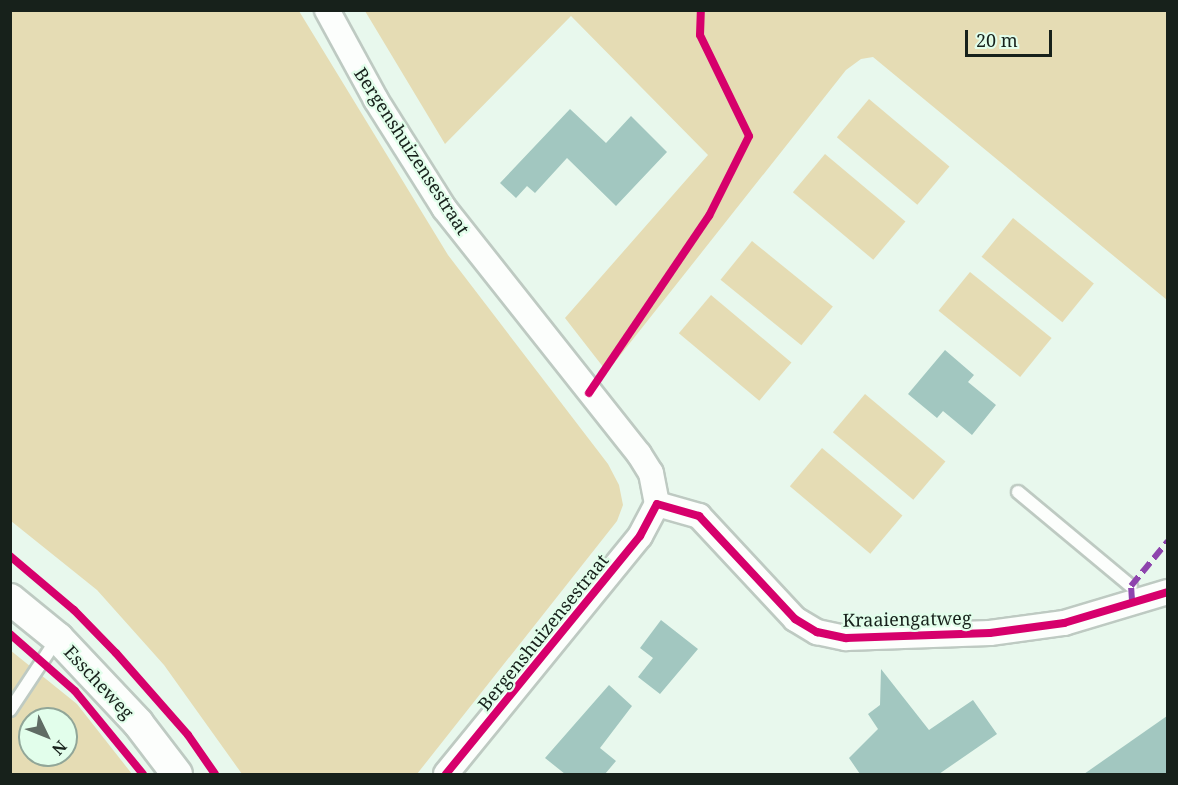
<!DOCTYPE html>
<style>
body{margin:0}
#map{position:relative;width:1178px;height:785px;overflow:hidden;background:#e8f8ed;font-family:"Noto Serif",serif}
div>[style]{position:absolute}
.green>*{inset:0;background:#e5dcb4;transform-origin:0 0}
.building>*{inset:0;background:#a2c7c0}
.roads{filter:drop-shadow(2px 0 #becac2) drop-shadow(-2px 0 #becac2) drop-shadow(0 2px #becac2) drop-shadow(0 -2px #becac2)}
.service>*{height:12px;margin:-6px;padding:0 6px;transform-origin:6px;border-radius:6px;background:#fcfefc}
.minor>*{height:24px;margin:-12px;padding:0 12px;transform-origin:12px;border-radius:12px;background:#fcfefc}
.tertiary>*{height:30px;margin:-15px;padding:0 15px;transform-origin:15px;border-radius:15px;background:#fcfefc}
.quiet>*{height:6px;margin-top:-3px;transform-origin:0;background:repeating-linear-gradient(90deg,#8e44ad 0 12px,transparent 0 18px)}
.cycleway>*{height:8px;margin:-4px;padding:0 4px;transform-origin:4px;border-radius:4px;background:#d6006c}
span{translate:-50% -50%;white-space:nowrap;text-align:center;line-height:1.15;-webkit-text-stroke:4.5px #e2feeb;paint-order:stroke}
.street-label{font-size:18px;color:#17211b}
.frame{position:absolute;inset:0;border:12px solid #17211b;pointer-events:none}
.north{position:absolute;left:18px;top:707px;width:60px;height:60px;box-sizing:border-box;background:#e2feeb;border:2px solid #91a698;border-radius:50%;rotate:133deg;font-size:16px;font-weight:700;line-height:24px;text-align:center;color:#17211b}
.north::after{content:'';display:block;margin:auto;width:21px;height:27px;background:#606c64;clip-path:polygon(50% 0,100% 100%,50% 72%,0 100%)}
.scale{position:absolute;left:965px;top:30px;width:87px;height:27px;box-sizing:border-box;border:3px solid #17211b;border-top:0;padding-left:8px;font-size:18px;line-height:21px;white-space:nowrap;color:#17211b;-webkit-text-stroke:4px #e2feeb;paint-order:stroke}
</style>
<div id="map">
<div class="green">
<div style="clip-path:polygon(10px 11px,299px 11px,448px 255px,608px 464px,619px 485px,623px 505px,617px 521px,417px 774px,242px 774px,164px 665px,97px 590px,11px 521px)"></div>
<div style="clip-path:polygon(365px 11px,1167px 11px,1167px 300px,873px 57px,861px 59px,846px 70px,607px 372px,565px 318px,708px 155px,571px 16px,445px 144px)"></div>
<div style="left:869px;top:99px;width:105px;height:50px;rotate:40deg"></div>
<div style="left:825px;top:154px;width:105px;height:50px;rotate:40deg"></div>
<div style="left:1013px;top:218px;width:104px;height:50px;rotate:39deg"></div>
<div style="left:752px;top:241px;width:104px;height:50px;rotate:39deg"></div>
<div style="left:970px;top:272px;width:105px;height:50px;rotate:39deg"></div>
<div style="left:711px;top:295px;width:105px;height:50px;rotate:40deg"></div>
<div style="left:865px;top:394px;width:105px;height:50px;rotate:40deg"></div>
<div style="left:822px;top:448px;width:105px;height:50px;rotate:40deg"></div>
<div style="clip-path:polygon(evenodd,10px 650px,77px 704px,132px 774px,11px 774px,10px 650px,30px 719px,66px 719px,66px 755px,30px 755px,30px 719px)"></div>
</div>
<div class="building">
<div style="clip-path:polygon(570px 109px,606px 143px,631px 116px,667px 152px,616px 206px,567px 158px,535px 193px,527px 186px,516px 198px,500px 183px)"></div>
<div style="clip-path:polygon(945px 350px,974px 375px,968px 382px,996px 405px,972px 435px,943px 411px,937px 418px,908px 394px)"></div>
<div style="clip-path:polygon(661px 620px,698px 649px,660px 694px,638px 677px,653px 658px,640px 648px)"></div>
<div style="clip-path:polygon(881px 669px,929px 730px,973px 700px,997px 734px,939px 774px,860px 774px,849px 758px,878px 729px,868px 714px,880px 705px)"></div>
<div style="clip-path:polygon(609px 685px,632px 706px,600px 748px,616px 761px,605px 774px,565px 774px,545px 758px)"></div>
<div style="clip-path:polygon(1167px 716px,1167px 774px,1084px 774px)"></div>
</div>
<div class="roads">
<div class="service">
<div style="left:1018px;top:492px;width:147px;rotate:39.8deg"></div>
<div style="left:10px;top:710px;width:85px;rotate:-56.5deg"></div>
</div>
<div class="minor">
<div style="left:327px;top:10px;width:102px;rotate:61.4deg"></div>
<div style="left:376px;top:100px;width:128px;rotate:57.8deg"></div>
<div style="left:444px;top:208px;width:314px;rotate:51.6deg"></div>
<div style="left:639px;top:454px;width:22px;rotate:58deg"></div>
<div style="left:651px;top:473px;width:32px;rotate:79deg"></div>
<div style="left:657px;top:504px;width:36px;rotate:118deg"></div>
<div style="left:640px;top:536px;width:307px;rotate:129.2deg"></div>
<div style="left:657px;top:504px;width:44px;rotate:15.9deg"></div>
<div style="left:699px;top:516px;width:141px;rotate:47deg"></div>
<div style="left:795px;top:619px;width:26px;rotate:31deg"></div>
<div style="left:817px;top:632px;width:30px;rotate:12deg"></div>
<div style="left:846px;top:638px;width:144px;rotate:-2deg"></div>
<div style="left:990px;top:633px;width:75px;rotate:-7.7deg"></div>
<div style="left:1064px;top:623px;width:109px;rotate:-16.6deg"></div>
</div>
<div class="tertiary">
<div style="left:10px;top:599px;width:62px;rotate:39.1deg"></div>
<div style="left:58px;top:638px;width:117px;rotate:46.7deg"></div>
<div style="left:138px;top:723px;width:64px;rotate:52.6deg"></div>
</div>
</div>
<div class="quiet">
<div style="left:1132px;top:600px;width:14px;rotate:-94deg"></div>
<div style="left:1131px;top:586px;width:58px;rotate:-50.6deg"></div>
</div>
<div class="cycleway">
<div style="left:589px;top:393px;width:214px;rotate:-55.9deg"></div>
<div style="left:709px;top:216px;width:89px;rotate:-63.4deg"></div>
<div style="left:749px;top:136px;width:112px;rotate:-115.9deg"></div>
<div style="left:700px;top:35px;width:25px;rotate:-88deg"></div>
<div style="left:10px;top:556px;width:84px;rotate:40.2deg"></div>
<div style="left:74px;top:610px;width:60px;rotate:45.7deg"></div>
<div style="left:116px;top:653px;width:109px;rotate:48.7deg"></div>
<div style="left:188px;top:735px;width:47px;rotate:55.3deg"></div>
<div style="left:10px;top:634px;width:86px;rotate:41.2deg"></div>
<div style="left:75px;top:691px;width:107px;rotate:50.7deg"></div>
<div style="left:446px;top:774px;width:307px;rotate:-50.8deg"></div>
<div style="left:640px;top:536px;width:36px;rotate:-62deg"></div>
<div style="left:657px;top:504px;width:44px;rotate:15.9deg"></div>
<div style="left:699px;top:516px;width:141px;rotate:47deg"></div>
<div style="left:795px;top:619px;width:26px;rotate:31deg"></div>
<div style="left:817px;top:632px;width:30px;rotate:12deg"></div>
<div style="left:846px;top:638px;width:144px;rotate:-2deg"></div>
<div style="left:990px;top:633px;width:75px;rotate:-7.7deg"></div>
<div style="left:1064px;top:623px;width:109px;rotate:-16.6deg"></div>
</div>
<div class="street-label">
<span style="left:412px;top:151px;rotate:57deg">Bergenshuizensestraat</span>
<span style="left:907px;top:619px;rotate:-1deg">Kraaiengatweg</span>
<span style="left:543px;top:632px;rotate:-51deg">Bergenshuizensestraat</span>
<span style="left:99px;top:682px;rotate:47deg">Esscheweg</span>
</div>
<div class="frame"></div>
<div class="north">N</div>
<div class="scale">20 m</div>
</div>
